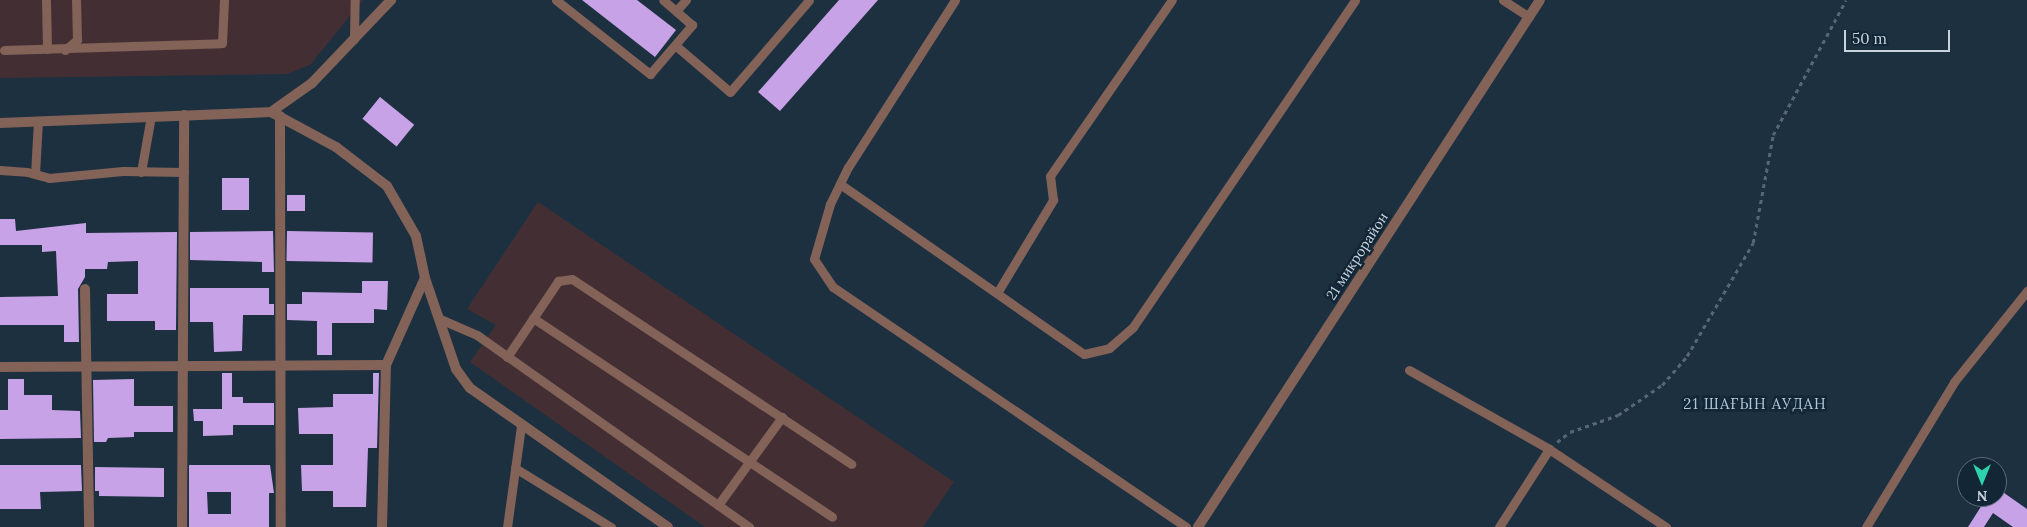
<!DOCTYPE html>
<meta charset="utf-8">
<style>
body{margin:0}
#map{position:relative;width:2027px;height:527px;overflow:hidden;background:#1d3040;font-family:Lora,serif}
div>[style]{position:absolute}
.industrial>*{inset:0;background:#432f33}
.building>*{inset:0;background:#c8a2e6;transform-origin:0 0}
.path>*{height:2.5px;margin-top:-1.25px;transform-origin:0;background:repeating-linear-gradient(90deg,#556674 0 4px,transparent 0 8px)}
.service>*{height:9px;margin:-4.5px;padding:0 4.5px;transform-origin:4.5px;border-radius:4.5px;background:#836258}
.minor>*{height:10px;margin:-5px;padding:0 5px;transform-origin:5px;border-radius:5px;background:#836258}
.tertiary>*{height:10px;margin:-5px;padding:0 5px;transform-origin:5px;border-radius:5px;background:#836258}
span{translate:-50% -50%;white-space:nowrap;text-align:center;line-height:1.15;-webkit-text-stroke:5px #132635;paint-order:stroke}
.street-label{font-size:14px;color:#c8d3de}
.neighbourhood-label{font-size:15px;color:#afc7db;letter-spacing:1px}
.north{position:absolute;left:1957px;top:457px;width:50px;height:50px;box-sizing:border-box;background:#132635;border:1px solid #5b6b79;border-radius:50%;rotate:180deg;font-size:14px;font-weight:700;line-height:20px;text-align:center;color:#c8d3de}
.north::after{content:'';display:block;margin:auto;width:18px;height:22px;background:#2dd4ab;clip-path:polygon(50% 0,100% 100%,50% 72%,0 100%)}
.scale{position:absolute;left:1844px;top:30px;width:106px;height:22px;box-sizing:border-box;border:2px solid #c8d3de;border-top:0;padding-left:6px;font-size:15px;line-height:18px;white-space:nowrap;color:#c8d3de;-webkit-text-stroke:4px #132635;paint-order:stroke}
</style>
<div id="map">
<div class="industrial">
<div style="clip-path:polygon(0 0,363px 0,310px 65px,287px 74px,0 78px)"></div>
<div style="clip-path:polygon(538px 202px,954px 482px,923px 527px,705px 527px,470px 362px,496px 325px,467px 309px)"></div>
</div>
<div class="building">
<div style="clip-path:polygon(582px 0,637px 0,676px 30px,655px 57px)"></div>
<div style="clip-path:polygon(839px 0,878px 0,780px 111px,758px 92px)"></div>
<div style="left:380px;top:97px;width:44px;height:28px;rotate:39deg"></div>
<div style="left:222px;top:178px;width:27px;height:32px"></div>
<div style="left:287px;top:195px;width:18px;height:16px"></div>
<div style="clip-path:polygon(0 219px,15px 219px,16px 231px,86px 223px,86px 233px,177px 232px,176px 330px,155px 330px,155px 321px,107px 321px,107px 294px,138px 294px,138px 261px,108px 262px,107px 269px,85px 269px,85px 277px,78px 289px,79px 342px,64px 342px,64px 325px,0 325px,0 297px,58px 296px,56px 251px,42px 252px,42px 245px,0 245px)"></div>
<div style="clip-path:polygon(273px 231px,274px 272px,262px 272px,262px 262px,190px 260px,190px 232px)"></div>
<div style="left:287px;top:231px;width:86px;height:30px;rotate:1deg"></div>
<div style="clip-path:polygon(362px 281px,388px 281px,387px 310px,374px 309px,374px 323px,332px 323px,332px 355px,317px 355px,317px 321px,287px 320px,287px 304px,302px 304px,302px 292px,362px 293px)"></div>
<div style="clip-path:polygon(190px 288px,269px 288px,269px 304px,274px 304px,274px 315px,243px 315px,242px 351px,214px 352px,213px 322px,190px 322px)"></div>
<div style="clip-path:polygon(222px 373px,232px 373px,232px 397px,243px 397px,243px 403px,274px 403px,274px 425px,233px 425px,233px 435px,203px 436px,203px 421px,194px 421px,193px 409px,222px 409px)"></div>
<div style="clip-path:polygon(373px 373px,379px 373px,377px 448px,368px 448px,366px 507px,333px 507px,333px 491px,302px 491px,301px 465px,333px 465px,333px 434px,299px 434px,298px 408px,333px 407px,333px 394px,373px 394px)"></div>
<div style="clip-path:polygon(8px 379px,24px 379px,24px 395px,52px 395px,52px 410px,80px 411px,81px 438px,0 439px,0 410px,8px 410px)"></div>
<div style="clip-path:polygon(134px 379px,134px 406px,173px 406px,173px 432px,134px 432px,134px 437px,108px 438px,106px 442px,94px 442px,93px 380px)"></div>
<div style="clip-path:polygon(0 465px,81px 465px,82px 491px,40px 492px,41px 509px,0 509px)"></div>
<div style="clip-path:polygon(evenodd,189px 465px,270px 465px,274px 493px,269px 493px,269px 527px,189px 527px,189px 465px,207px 492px,231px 492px,231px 514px,208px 514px,207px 492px)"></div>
<div style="clip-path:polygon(95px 467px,164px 468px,164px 497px,99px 496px,99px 491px,95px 491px)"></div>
<div style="clip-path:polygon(1997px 488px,2027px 509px,2027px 527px,2013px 527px,1993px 513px,1984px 527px,1968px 527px,1982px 505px,1970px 497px,1997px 497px)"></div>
</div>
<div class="path">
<div style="left:1557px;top:442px;width:16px;rotate:-38deg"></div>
<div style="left:1570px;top:432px;width:51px;rotate:-19.5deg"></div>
<div style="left:1618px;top:415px;width:53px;rotate:-34.3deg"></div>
<div style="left:1662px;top:385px;width:38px;rotate:-49deg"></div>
<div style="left:1687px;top:356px;width:131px;rotate:-59.7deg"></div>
<div style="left:1753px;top:243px;width:110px;rotate:-79.5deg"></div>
<div style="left:1773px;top:135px;width:153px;rotate:-61.6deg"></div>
</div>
<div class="service">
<div style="left:46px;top:0;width:49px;rotate:88.8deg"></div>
<div style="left:556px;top:0;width:120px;rotate:38.2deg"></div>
<div style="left:650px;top:74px;width:65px;rotate:-49.4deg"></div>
<div style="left:692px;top:25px;width:38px;rotate:-139deg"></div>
<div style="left:955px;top:0;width:198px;rotate:122.6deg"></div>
<div style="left:848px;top:167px;width:41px;rotate:115.9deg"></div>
<div style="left:830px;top:204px;width:57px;rotate:106.2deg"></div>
<div style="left:814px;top:259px;width:34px;rotate:56deg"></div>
<div style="left:833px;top:287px;width:427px;rotate:34.2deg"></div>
<div style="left:1503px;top:0;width:31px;rotate:33deg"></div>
<div style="left:676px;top:11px;width:15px;rotate:-48deg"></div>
<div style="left:354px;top:39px;width:39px;rotate:-89deg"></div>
<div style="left:675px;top:45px;width:72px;rotate:40.5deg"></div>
<div style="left:730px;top:92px;width:121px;rotate:-49.3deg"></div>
<div style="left:4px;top:50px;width:218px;rotate:-1.8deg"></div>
<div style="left:222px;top:43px;width:43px;rotate:-87.3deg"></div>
<div style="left:65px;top:50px;width:16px;rotate:-40deg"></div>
<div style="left:77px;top:40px;width:40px;rotate:-91.4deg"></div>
<div style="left:0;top:170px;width:27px;rotate:4deg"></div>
<div style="left:27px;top:172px;width:23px;rotate:15deg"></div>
<div style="left:49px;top:178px;width:74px;rotate:-5.4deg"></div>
<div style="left:123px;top:171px;width:61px;rotate:0.9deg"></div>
<div style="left:141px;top:172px;width:57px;rotate:-79.9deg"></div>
<div style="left:35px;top:174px;width:53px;rotate:-86.8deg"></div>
<div style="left:840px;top:184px;width:297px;rotate:34.9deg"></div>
<div style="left:1084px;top:354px;width:26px;rotate:-13deg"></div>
<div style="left:1109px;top:348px;width:32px;rotate:-41deg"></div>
<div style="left:1133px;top:327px;width:395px;rotate:-55.8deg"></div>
<div style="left:997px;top:293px;width:109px;rotate:-58.9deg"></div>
<div style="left:1053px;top:200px;width:24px;rotate:-97deg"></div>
<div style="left:1050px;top:176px;width:214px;rotate:-55.3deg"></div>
<div style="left:533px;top:318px;width:359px;rotate:33.6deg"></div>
<div style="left:440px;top:319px;width:40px;rotate:23.4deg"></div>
<div style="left:477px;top:335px;width:333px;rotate:35.2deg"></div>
<div style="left:507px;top:357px;width:92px;rotate:-56.1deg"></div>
<div style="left:558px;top:281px;width:14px;rotate:-8deg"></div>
<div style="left:572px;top:279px;width:335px;rotate:33.5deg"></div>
<div style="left:1409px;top:370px;width:161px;rotate:29.4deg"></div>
<div style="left:515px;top:468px;width:113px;rotate:31.6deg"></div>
<div style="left:718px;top:505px;width:109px;rotate:-54deg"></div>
<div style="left:507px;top:527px;width:102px;rotate:-82.1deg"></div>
<div style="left:1499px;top:527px;width:93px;rotate:-57.3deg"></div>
<div style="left:1549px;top:449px;width:141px;rotate:33.7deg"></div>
<div style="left:1866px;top:527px;width:170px;rotate:-58.7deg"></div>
<div style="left:1954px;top:382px;width:117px;rotate:-51.3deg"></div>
</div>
<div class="minor">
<div style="left:271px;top:112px;width:74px;rotate:28.3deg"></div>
<div style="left:336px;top:147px;width:64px;rotate:37.4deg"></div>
<div style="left:387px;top:186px;width:58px;rotate:59.9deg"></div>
<div style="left:416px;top:236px;width:43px;rotate:77.9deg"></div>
<div style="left:425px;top:278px;width:96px;rotate:71.2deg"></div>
<div style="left:456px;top:369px;width:24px;rotate:54deg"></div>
<div style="left:470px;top:388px;width:242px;rotate:35.1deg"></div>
<div style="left:280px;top:116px;width:411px;rotate:89.9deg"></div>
<div style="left:85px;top:289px;width:238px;rotate:89deg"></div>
<div style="left:0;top:367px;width:386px;rotate:-0.3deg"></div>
<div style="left:182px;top:527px;width:412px;rotate:-89.7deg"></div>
<div style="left:382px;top:527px;width:162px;rotate:-88.6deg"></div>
<div style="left:386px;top:365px;width:95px;rotate:-65.9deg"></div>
<div style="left:1198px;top:527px;width:628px;rotate:-57.02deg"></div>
</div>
<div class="tertiary">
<div style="left:0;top:123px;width:271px;rotate:-2.3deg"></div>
<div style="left:271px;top:112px;width:50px;rotate:-35.3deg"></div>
<div style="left:312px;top:83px;width:115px;rotate:-46.4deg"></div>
</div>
<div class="street-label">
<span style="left:1357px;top:256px;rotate:-57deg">21 микрорайон</span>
</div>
<div class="neighbourhood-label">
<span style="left:1755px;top:404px">21 ШАҒЫН АУДАН</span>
</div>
<div class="north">N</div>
<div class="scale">50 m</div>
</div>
